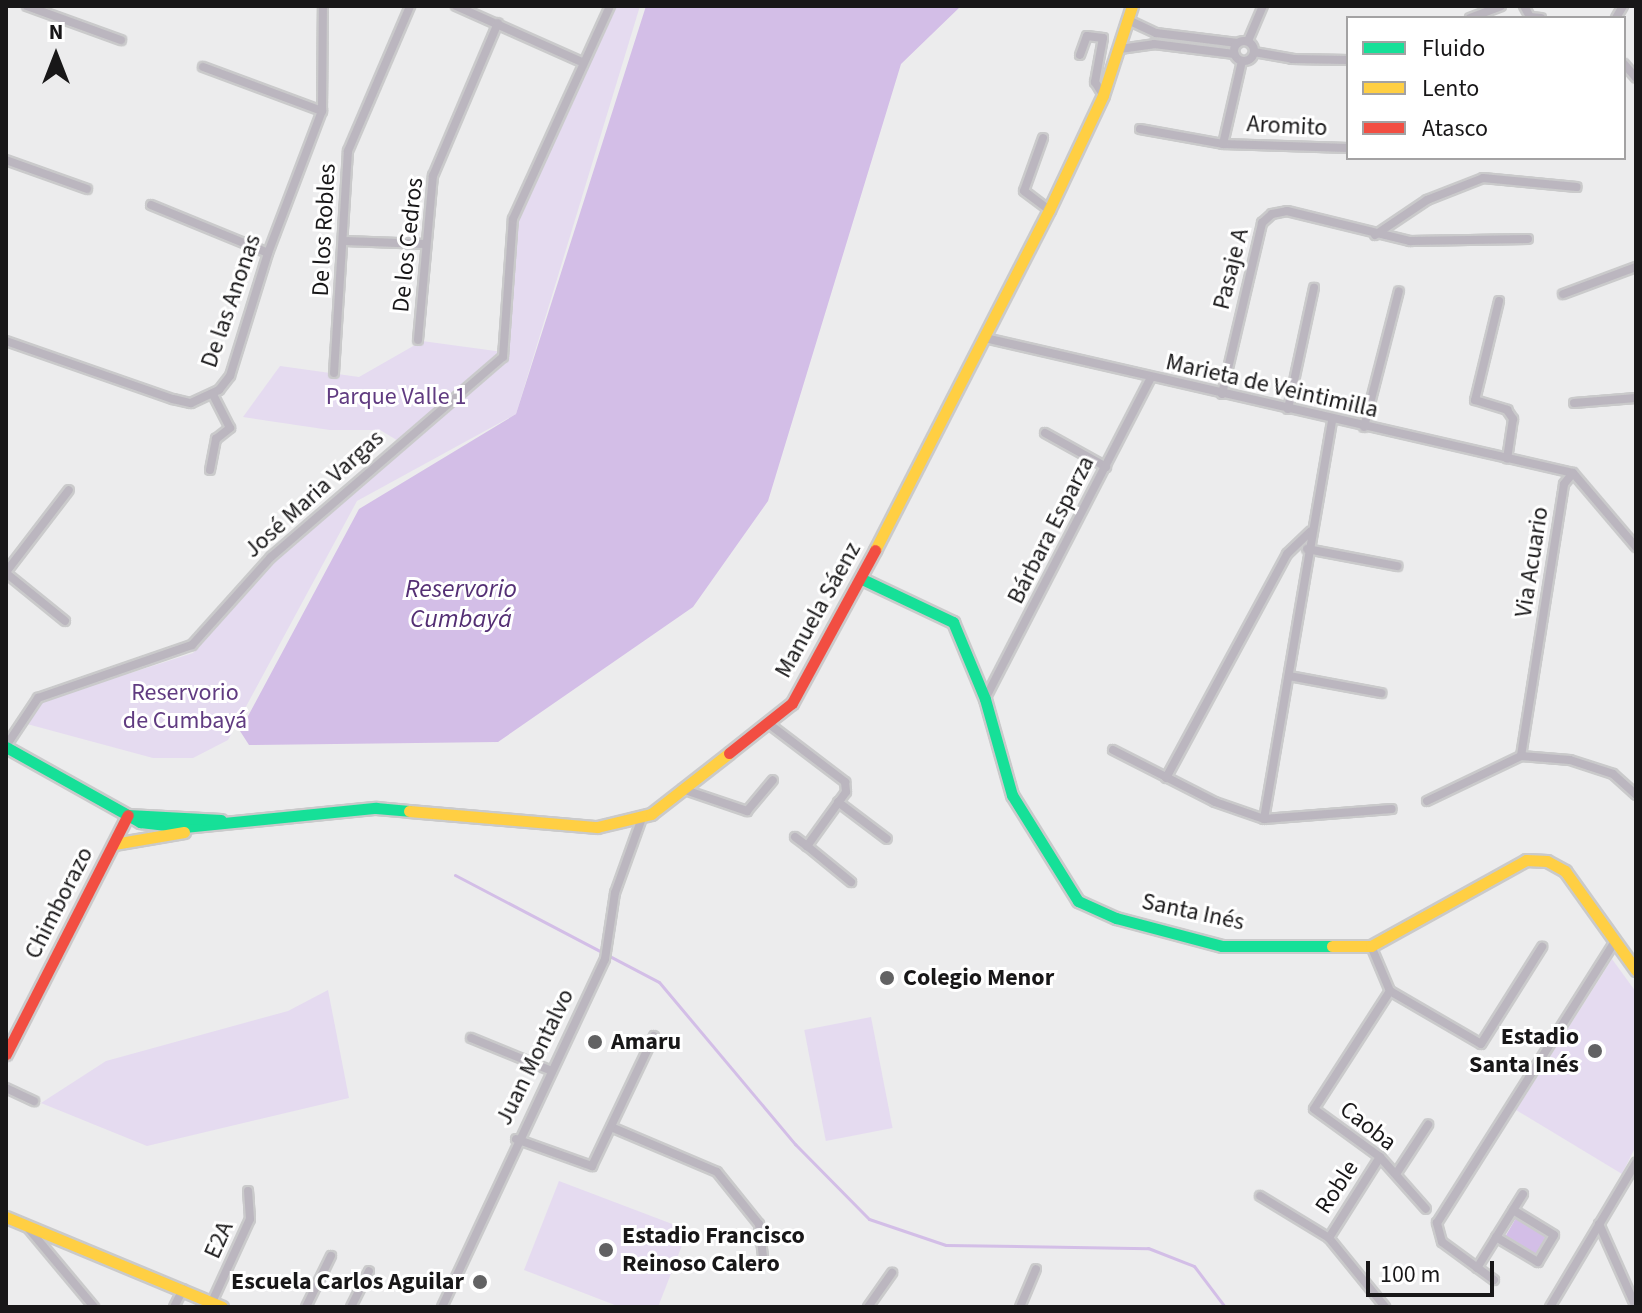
<!DOCTYPE html>
<meta charset="utf-8">
<style>
body{margin:0}
#map{position:relative;width:1642px;height:1313px;overflow:hidden;background:#ececed;font-family:"Source Sans 3",sans-serif}
div>[style]{position:absolute}
.green>*{inset:0;background:#e5dbf0;transform-origin:0 0}
.water>*{inset:0;background:#d3bee7;transform-origin:0 0}
.stream>*{height:3px;margin:-1.5px;padding:0 1.5px;transform-origin:1.5px;border-radius:1.5px;background:#d3bee7}
.roads{filter:drop-shadow(2px 0 #cacacb) drop-shadow(-2px 0 #cacacb) drop-shadow(0 2px #cacacb) drop-shadow(0 -2px #cacacb)}
.street>*{height:8px;margin:-4px;padding:0 4px;transform-origin:4px;border-radius:4px;background:#bbb6bf}
.street>.ring{margin:-4px;padding:0;box-sizing:content-box;background:none;border:8px solid #bbb6bf;border-radius:50%}
.fast>*{height:11px;margin:-5.5px;padding:0 5.5px;transform-origin:5.5px;border-radius:5.5px;background:#16e098}
.slow>*{height:11px;margin:-5.5px;padding:0 5.5px;transform-origin:5.5px;border-radius:5.5px;background:#ffcf43}
.jam>*{height:11px;margin:-5.5px;padding:0 5.5px;transform-origin:5.5px;border-radius:5.5px;background:#f24e42}
.dots>*{width:22px;height:22px;translate:-50% -50%;box-sizing:border-box;border:4px solid #fff;border-radius:50%}
span{translate:-50% -50%;white-space:nowrap;text-align:center;line-height:1.15;-webkit-text-stroke:6px #fff;paint-order:stroke}
.street-label{font-size:24px;color:#181718}
.park-label{font-size:24px;color:#603b81}
.poi-label{font-size:24px;color:#181718;font-weight:700}
.left{translate:0 -50%;text-align:left}
.right{translate:-100% -50%;text-align:right}
.water-label{font-size:26px;color:#542f74;font-style:italic}
.frame{position:absolute;inset:0;border:8px solid #181718;pointer-events:none}
.legend{position:absolute;left:1346px;top:16px;width:280px;height:144px;box-sizing:border-box;background:#fff;border:2px solid #a3a2a3;margin:0;padding:10px 14px;list-style:none;font-size:24px;color:#181718}
.legend li{display:flex;align-items:center;gap:16px;height:40px}
.legend b{width:40px;border:2px solid #a3a2a3}
.north{position:absolute;left:16px;top:16px;width:80px;height:80px;-webkit-text-stroke:6px #fff;paint-order:stroke;rotate:0deg;font-size:22px;font-weight:700;line-height:32px;text-align:center;color:#181718}
.north::after{content:'';display:block;margin:auto;width:28px;height:36px;background:#181718;clip-path:polygon(50% 0,100% 100%,50% 72%,0 100%)}
.scale{position:absolute;left:1366px;top:1261px;width:128px;height:36px;box-sizing:border-box;border:4px solid #181718;border-top:0;padding-left:10px;font-size:24px;line-height:28px;white-space:nowrap;color:#181718;-webkit-text-stroke:6px #fff;paint-order:stroke}
</style>
<div id="map">
<div class="green">
<div style="clip-path:polygon(605px 6px,640px 6px,516px 414px,357px 501px,228px 740px,193px 758px,153px 758px,27px 724px,40px 702px,193px 653px,274px 562px,508px 357px,517px 219px)"></div>
<div style="clip-path:polygon(422px 341px,503px 352px,400px 442px,380px 430px,330px 430px,243px 417px,280px 366px,359px 377px)"></div>
<div style="clip-path:polygon(1612px 959px,1636px 992px,1636px 1146px,1622px 1174px,1516px 1110px)"></div>
<div style="clip-path:polygon(328px 990px,349px 1098px,147px 1146px,41px 1103px,106px 1061px,288px 1011px)"></div>
<div style="left:871px;top:1017px;width:113px;height:68px;rotate:79deg"></div>
<div style="clip-path:polygon(559px 1181px,688px 1230px,658px 1307px,620px 1307px,524px 1270px)"></div>
</div>
<div class="water">
<div style="clip-path:polygon(646px 6px,961px 6px,901px 64px,768px 501px,693px 607px,498px 742px,249px 745px,240px 731px,359px 509px,516px 414px)"></div>
<div style="left:1516px;top:1218px;width:40px;height:22px;rotate:30deg"></div>
</div>
<div class="stream">
<div style="left:455px;top:875px;width:230px;rotate:27.7deg"></div>
<div style="left:659px;top:982px;width:212px;rotate:50deg"></div>
<div style="left:795px;top:1144px;width:105px;rotate:45.4deg"></div>
<div style="left:869px;top:1219px;width:81px;rotate:18.7deg"></div>
<div style="left:946px;top:1245px;width:202px;rotate:0.9deg"></div>
<div style="left:1148px;top:1248px;width:49px;rotate:21.4deg"></div>
<div style="left:1194px;top:1266px;width:51px;rotate:52.9deg"></div>
</div>
<div class="roads">
<div class="street">
<div style="left:27px;top:6px;width:100px;rotate:19.9deg"></div>
<div style="left:456px;top:6px;width:138px;rotate:24deg"></div>
<div style="left:1524px;top:6px;width:13px;rotate:61deg"></div>
<div style="left:1530px;top:17px;width:11px;rotate:5deg"></div>
<div style="left:1470px;top:18px;width:33px;rotate:-21deg"></div>
<div style="left:1616px;top:18px;width:14px;rotate:-60deg"></div>
<div style="left:1128px;top:20px;width:31px;rotate:25deg"></div>
<div style="left:1156px;top:33px;width:82px;rotate:7deg"></div>
<div class="ring" style="left:1234px;top:41px;width:12px;height:12px"></div>
<div style="left:1248px;top:41px;width:38px;rotate:-67deg"></div>
<div style="left:1120px;top:49px;width:34px;rotate:-8deg"></div>
<div style="left:1154px;top:44px;width:81px;rotate:7.1deg"></div>
<div style="left:1254px;top:52px;width:39px;rotate:10deg"></div>
<div style="left:1292px;top:59px;width:56px;rotate:1deg"></div>
<div style="left:1080px;top:55px;width:20px;rotate:-70deg"></div>
<div style="left:1087px;top:36px;width:16px;rotate:7deg"></div>
<div style="left:1103px;top:38px;width:45px;rotate:100.3deg"></div>
<div style="left:1095px;top:82px;width:15px;rotate:58deg"></div>
<div style="left:1624px;top:64px;width:18px;rotate:49deg"></div>
<div style="left:203px;top:67px;width:127px;rotate:20.3deg"></div>
<div style="left:1140px;top:129px;width:84px;rotate:10.2deg"></div>
<div style="left:1223px;top:144px;width:125px;rotate:1.8deg"></div>
<div style="left:1043px;top:138px;width:56px;rotate:109.7deg"></div>
<div style="left:1024px;top:191px;width:31px;rotate:37deg"></div>
<div style="left:1223px;top:144px;width:85px;rotate:-77.1deg"></div>
<div style="left:6px;top:160px;width:86px;rotate:19.7deg"></div>
<div style="left:151px;top:205px;width:126px;rotate:22.3deg"></div>
<div style="left:1375px;top:235px;width:63px;rotate:-33.9deg"></div>
<div style="left:1427px;top:200px;width:60px;rotate:-21.4deg"></div>
<div style="left:1483px;top:178px;width:94px;rotate:5.5deg"></div>
<div style="left:345px;top:241px;width:80px;rotate:2.1deg"></div>
<div style="left:1563px;top:294px;width:78px;rotate:-20.3deg"></div>
<div style="left:1499px;top:301px;width:102px;rotate:103.6deg"></div>
<div style="left:1475px;top:400px;width:34px;rotate:17deg"></div>
<div style="left:1507px;top:410px;width:11px;rotate:56deg"></div>
<div style="left:1513px;top:419px;width:40px;rotate:98.5deg"></div>
<div style="left:985px;top:338px;width:603px;rotate:12.93deg"></div>
<div style="left:418px;top:340px;width:165px;rotate:-84.8deg"></div>
<div style="left:433px;top:176px;width:166px;rotate:-67deg"></div>
<div style="left:6px;top:341px;width:177px;rotate:19.2deg"></div>
<div style="left:173px;top:399px;width:18px;rotate:13deg"></div>
<div style="left:191px;top:403px;width:31px;rotate:-25deg"></div>
<div style="left:219px;top:390px;width:18px;rotate:-52deg"></div>
<div style="left:230px;top:376px;width:129px;rotate:-72.8deg"></div>
<div style="left:268px;top:253px;width:152px;rotate:-69.2deg"></div>
<div style="left:322px;top:111px;width:105px;rotate:-89.5deg"></div>
<div style="left:334px;top:373px;width:222px;rotate:-86.4deg"></div>
<div style="left:348px;top:151px;width:158px;rotate:-66.8deg"></div>
<div style="left:1222px;top:394px;width:176px;rotate:-76.8deg"></div>
<div style="left:1262px;top:223px;width:13px;rotate:-42deg"></div>
<div style="left:1272px;top:214px;width:15px;rotate:-11deg"></div>
<div style="left:1287px;top:211px;width:127px;rotate:13.7deg"></div>
<div style="left:1410px;top:241px;width:118px;rotate:-1deg"></div>
<div style="left:1574px;top:403px;width:62px;rotate:-4.6deg"></div>
<div style="left:1288px;top:409px;width:124px;rotate:-77.9deg"></div>
<div style="left:1364px;top:427px;width:140px;rotate:-75.6deg"></div>
<div style="left:1045px;top:433px;width:70px;rotate:29.1deg"></div>
<div style="left:210px;top:470px;width:32px;rotate:-79deg"></div>
<div style="left:216px;top:439px;width:18px;rotate:-38deg"></div>
<div style="left:230px;top:428px;width:38px;rotate:-117deg"></div>
<div style="left:1573px;top:473px;width:97px;rotate:49.6deg"></div>
<div style="left:1307px;top:549px;width:92px;rotate:10.7deg"></div>
<div style="left:6px;top:572px;width:103px;rotate:-52.5deg"></div>
<div style="left:6px;top:573px;width:76px;rotate:39.1deg"></div>
<div style="left:1289px;top:676px;width:94px;rotate:10.5deg"></div>
<div style="left:985px;top:699px;width:360px;rotate:-62.7deg"></div>
<div style="left:769px;top:724px;width:96px;rotate:37.3deg"></div>
<div style="left:845px;top:782px;width:10px;rotate:84deg"></div>
<div style="left:846px;top:792px;width:67px;rotate:125.8deg"></div>
<div style="left:807px;top:846px;width:15px;rotate:-143deg"></div>
<div style="left:6px;top:746px;width:58px;rotate:-56.3deg"></div>
<div style="left:38px;top:698px;width:163px;rotate:-19deg"></div>
<div style="left:192px;top:645px;width:118px;rotate:-48.1deg"></div>
<div style="left:271px;top:557px;width:306px;rotate:-40.8deg"></div>
<div style="left:503px;top:357px;width:138px;rotate:-85.9deg"></div>
<div style="left:513px;top:219px;width:234px;rotate:-65.5deg"></div>
<div style="left:1113px;top:750px;width:114px;rotate:27deg"></div>
<div style="left:1215px;top:802px;width:52px;rotate:19.1deg"></div>
<div style="left:1264px;top:819px;width:128px;rotate:-4.5deg"></div>
<div style="left:1521px;top:756px;width:275px;rotate:-81deg"></div>
<div style="left:1564px;top:484px;width:14px;rotate:-51deg"></div>
<div style="left:1166px;top:778px;width:255px;rotate:-61.6deg"></div>
<div style="left:1287px;top:554px;width:32px;rotate:-44deg"></div>
<div style="left:682px;top:789px;width:69px;rotate:18.7deg"></div>
<div style="left:747px;top:811px;width:40px;rotate:-50deg"></div>
<div style="left:1427px;top:801px;width:104px;rotate:-25.6deg"></div>
<div style="left:1521px;top:756px;width:49px;rotate:4.7deg"></div>
<div style="left:1570px;top:760px;width:45px;rotate:18deg"></div>
<div style="left:1613px;top:774px;width:31px;rotate:42deg"></div>
<div style="left:838px;top:802px;width:61px;rotate:37.1deg"></div>
<div style="left:1264px;top:819px;width:405px;rotate:-80.3deg"></div>
<div style="left:807px;top:846px;width:57px;rotate:39.3deg"></div>
<div style="left:1371px;top:946px;width:49px;rotate:67.1deg"></div>
<div style="left:1390px;top:991px;width:105px;rotate:30.2deg"></div>
<div style="left:1481px;top:1044px;width:115px;rotate:-57.8deg"></div>
<div style="left:1390px;top:991px;width:140px;rotate:122.8deg"></div>
<div style="left:1314px;top:1109px;width:82px;rotate:36deg"></div>
<div style="left:1380px;top:1157px;width:69px;rotate:48.5deg"></div>
<div style="left:471px;top:1038px;width:87px;rotate:22.2deg"></div>
<div style="left:6px;top:1088px;width:31px;rotate:25deg"></div>
<div style="left:611px;top:1127px;width:115px;rotate:23deg"></div>
<div style="left:717px;top:1172px;width:67px;rotate:51.1deg"></div>
<div style="left:759px;top:1224px;width:33px;rotate:83deg"></div>
<div style="left:516px;top:1139px;width:81px;rotate:19.6deg"></div>
<div style="left:592px;top:1166px;width:144px;rotate:-64.5deg"></div>
<div style="left:1380px;top:1157px;width:96px;rotate:122.2deg"></div>
<div style="left:1329px;top:1238px;width:89px;rotate:50.9deg"></div>
<div style="left:1396px;top:1174px;width:59px;rotate:-56.9deg"></div>
<div style="left:1260px;top:1196px;width:81px;rotate:31.3deg"></div>
<div style="left:1599px;top:1224px;width:91px;rotate:66deg"></div>
<div style="left:28px;top:1228px;width:103px;rotate:50.1deg"></div>
<div style="left:1496px;top:1237px;width:49px;rotate:30.8deg"></div>
<div style="left:1538px;top:1262px;width:31px;rotate:-59deg"></div>
<div style="left:1554px;top:1235px;width:48px;rotate:-148.6deg"></div>
<div style="left:1477px;top:1268px;width:87px;rotate:-58.1deg"></div>
<div style="left:1494px;top:1280px;width:64px;rotate:-143.8deg"></div>
<div style="left:1442px;top:1242px;width:20px;rotate:-105deg"></div>
<div style="left:1437px;top:1223px;width:331px;rotate:-57.7deg"></div>
<div style="left:212px;top:1302px;width:91px;rotate:-65.4deg"></div>
<div style="left:250px;top:1219px;width:28px;rotate:-94deg"></div>
<div style="left:174px;top:1307px;width:20px;rotate:-63deg"></div>
<div style="left:306px;top:1307px;width:57px;rotate:-63.9deg"></div>
<div style="left:351px;top:1307px;width:40px;rotate:-63.4deg"></div>
<div style="left:442px;top:1307px;width:384px;rotate:-64.9deg"></div>
<div style="left:605px;top:959px;width:67px;rotate:-81.4deg"></div>
<div style="left:615px;top:893px;width:80px;rotate:-70.2deg"></div>
<div style="left:868px;top:1307px;width:42px;rotate:-54.8deg"></div>
<div style="left:1020px;top:1307px;width:41px;rotate:-67.2deg"></div>
<div style="left:1550px;top:1307px;width:168px;rotate:-59.2deg"></div>
</div>
<div class="fast">
<div style="left:862px;top:579px;width:101px;rotate:25.3deg"></div>
<div style="left:953px;top:622px;width:83px;rotate:67.4deg"></div>
<div style="left:985px;top:699px;width:100px;rotate:74.3deg"></div>
<div style="left:1012px;top:795px;width:125px;rotate:58.1deg"></div>
<div style="left:1078px;top:901px;width:42px;rotate:24.1deg"></div>
<div style="left:1116px;top:918px;width:110px;rotate:14.8deg"></div>
<div style="left:1222px;top:946px;width:110px"></div>
<div style="left:6px;top:747px;width:154px;rotate:29.2deg"></div>
<div style="left:140px;top:822px;width:44px;rotate:6.5deg"></div>
<div style="left:184px;top:827px;width:193px;rotate:-5.7deg"></div>
<div style="left:376px;top:808px;width:33px;rotate:5deg"></div>
<div style="left:128px;top:815px;width:93px;rotate:3.1deg"></div>
</div>
<div class="slow">
<div style="left:875px;top:550px;width:382px;rotate:-62.9deg"></div>
<div style="left:1049px;top:210px;width:127px;rotate:-64.8deg"></div>
<div style="left:1103px;top:95px;width:94px;rotate:-72deg"></div>
<div style="left:409px;top:811px;width:189px;rotate:4.9deg"></div>
<div style="left:597px;top:827px;width:56px;rotate:-13.5deg"></div>
<div style="left:651px;top:814px;width:99px;rotate:-38deg"></div>
<div style="left:114px;top:844px;width:71px;rotate:-9.7deg"></div>
<div style="left:1332px;top:946px;width:39px"></div>
<div style="left:1371px;top:946px;width:177px;rotate:-29deg"></div>
<div style="left:1526px;top:860px;width:21px;rotate:3deg"></div>
<div style="left:1547px;top:861px;width:21px;rotate:29deg"></div>
<div style="left:1565px;top:871px;width:122px;rotate:54.4deg"></div>
<div style="left:6px;top:1217px;width:234px;rotate:22.6deg"></div>
</div>
<div class="jam">
<div style="left:729px;top:753px;width:80px;rotate:-38.4deg"></div>
<div style="left:792px;top:703px;width:174px;rotate:-61.5deg"></div>
<div style="left:6px;top:1054px;width:268px;rotate:-63deg"></div>
</div>
</div>
<div class="dots">
<div style="left:887px;top:978px;background:#626263"></div>
<div style="left:595px;top:1042px;background:#626263"></div>
<div style="left:1595px;top:1051px;background:#626263"></div>
<div style="left:606px;top:1250px;background:#626263"></div>
<div style="left:480px;top:1282px;background:#626263"></div>
</div>
<div class="street-label">
<span style="left:1287px;top:126px;rotate:3deg">Aromito</span>
<span style="left:324px;top:230px;rotate:-87deg">De los Robles</span>
<span style="left:408px;top:245px;rotate:-84deg">De los Cedros</span>
<span style="left:1231px;top:269px;rotate:-76deg">Pasaje A</span>
<span style="left:231px;top:301px;rotate:-71deg">De las Anonas</span>
<span style="left:1272px;top:386px;rotate:13deg">Marieta de Veintimilla</span>
<span style="left:314px;top:494px;rotate:-42deg">José Maria Vargas</span>
<span style="left:1051px;top:530px;rotate:-63deg">Bárbara Esparza</span>
<span style="left:1532px;top:562px;rotate:-81deg">Via Acuario</span>
<span style="left:818px;top:610px;rotate:-61deg">Manuela Sáenz</span>
<span style="left:59px;top:903px;rotate:-63deg">Chimborazo</span>
<span style="left:1193px;top:912px;rotate:12deg">Santa Inés</span>
<span style="left:535px;top:1057px;rotate:-64deg">Juan Montalvo</span>
<span style="left:1368px;top:1126px;rotate:38deg">Caoba</span>
<span style="left:1337px;top:1187px;rotate:-57deg">Roble</span>
<span style="left:219px;top:1240px;rotate:-66deg">E2A</span>
</div>
<div class="park-label">
<span style="left:396px;top:397px">Parque Valle 1</span>
<span style="left:185px;top:707px">Reservorio<br>de Cumbayá</span>
</div>
<div class="poi-label">
<span class="left" style="left:903px;top:978px">Colegio Menor</span>
<span class="right" style="left:1579px;top:1051px">Estadio<br>Santa Inés</span>
<span class="left" style="left:611px;top:1042px">Amaru</span>
<span class="left" style="left:622px;top:1250px">Estadio Francisco<br>Reinoso Calero</span>
<span class="right" style="left:464px;top:1282px">Escuela Carlos Aguilar</span>
</div>
<div class="water-label">
<span style="left:461px;top:604px">Reservorio<br>Cumbayá</span>
</div>
<div class="frame"></div>
<ul class="legend">
<li><b style="height:10px;background:#16e098"></b>Fluido</li>
<li><b style="height:10px;background:#ffcf43"></b>Lento</li>
<li><b style="height:10px;background:#f24e42"></b>Atasco</li>
</ul>
<div class="north">N</div>
<div class="scale">100 m</div>
</div>
